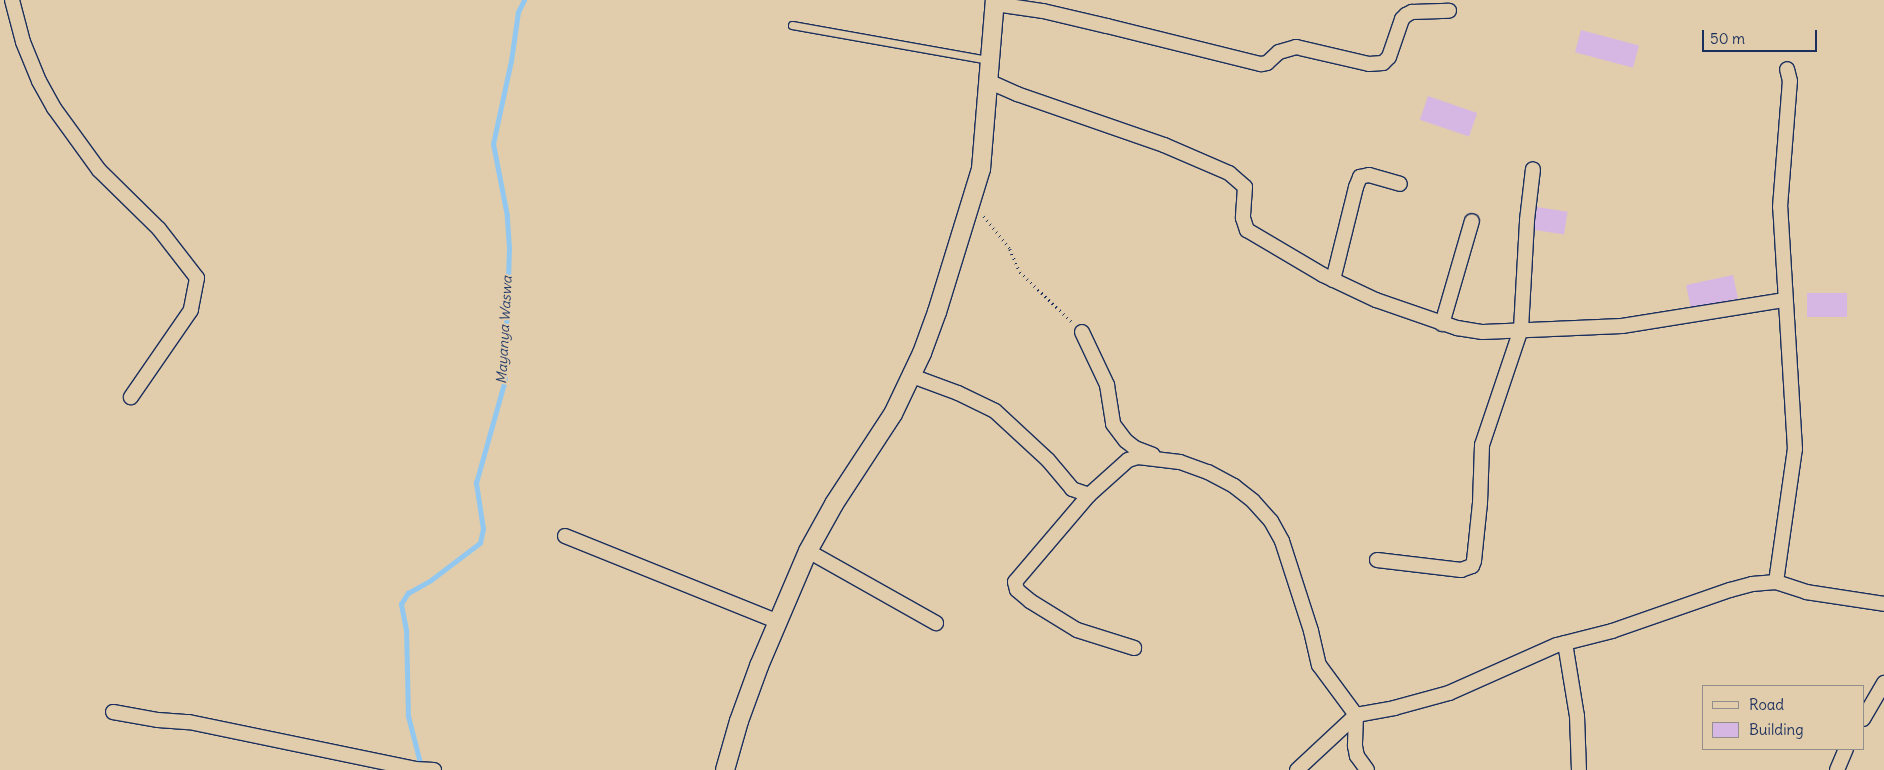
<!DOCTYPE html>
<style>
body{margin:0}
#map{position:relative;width:1884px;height:770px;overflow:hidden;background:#e1cdab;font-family:Delius,sans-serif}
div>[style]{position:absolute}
.stream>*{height:4.5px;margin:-2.25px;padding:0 2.25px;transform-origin:2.25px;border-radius:2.25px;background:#92c8f0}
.building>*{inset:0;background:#d6b7e3;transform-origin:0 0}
.path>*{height:2.5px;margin-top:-1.25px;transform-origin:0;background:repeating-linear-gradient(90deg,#1b2f5e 0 1px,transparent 0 5px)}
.roads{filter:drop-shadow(1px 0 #1b2f5e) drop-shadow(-1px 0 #1b2f5e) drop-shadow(0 1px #1b2f5e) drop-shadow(0 -1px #1b2f5e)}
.service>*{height:7px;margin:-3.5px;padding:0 3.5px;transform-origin:3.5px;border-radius:3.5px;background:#e1cdab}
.minor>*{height:14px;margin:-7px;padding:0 7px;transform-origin:7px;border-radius:7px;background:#e1cdab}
.tertiary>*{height:18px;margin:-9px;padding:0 9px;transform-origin:9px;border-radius:9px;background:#e1cdab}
span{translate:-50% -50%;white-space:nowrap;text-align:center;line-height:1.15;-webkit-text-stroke:4px #e1cdab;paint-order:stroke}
.water-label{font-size:14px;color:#273e6d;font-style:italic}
.legend{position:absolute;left:1702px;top:685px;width:162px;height:65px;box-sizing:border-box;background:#e1cdab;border:1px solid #928e8c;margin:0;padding:6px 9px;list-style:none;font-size:15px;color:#1b2f5e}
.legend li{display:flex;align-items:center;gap:10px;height:25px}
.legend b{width:25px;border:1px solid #928e8c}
.scale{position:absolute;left:1702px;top:30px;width:115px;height:22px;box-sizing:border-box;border:2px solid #1b2f5e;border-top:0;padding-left:6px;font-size:15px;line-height:18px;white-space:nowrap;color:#1b2f5e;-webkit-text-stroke:4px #e1cdab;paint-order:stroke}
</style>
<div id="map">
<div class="stream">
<div style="left:421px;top:767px;width:53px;rotate:-104.3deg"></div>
<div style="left:408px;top:716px;width:86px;rotate:-91.3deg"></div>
<div style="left:406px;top:630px;width:26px;rotate:-101deg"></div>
<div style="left:401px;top:604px;width:13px;rotate:-58deg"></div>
<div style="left:408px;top:593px;width:26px;rotate:-29deg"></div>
<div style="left:431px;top:580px;width:61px;rotate:-37.1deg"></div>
<div style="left:480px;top:543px;width:14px;rotate:-78deg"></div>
<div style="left:483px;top:529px;width:47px;rotate:-98.7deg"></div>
<div style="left:476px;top:483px;width:107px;rotate:-74.3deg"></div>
<div style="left:505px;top:380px;width:20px;rotate:-96deg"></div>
<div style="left:503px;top:360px;width:48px;rotate:-85.2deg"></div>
<div style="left:507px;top:312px;width:64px;rotate:-88.2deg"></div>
<div style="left:509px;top:248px;width:32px;rotate:-94deg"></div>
<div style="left:507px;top:216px;width:73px;rotate:-101deg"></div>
<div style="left:493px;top:144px;width:85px;rotate:-77.8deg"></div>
<div style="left:511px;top:61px;width:49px;rotate:-81.9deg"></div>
<div style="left:518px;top:12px;width:13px;rotate:-63deg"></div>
</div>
<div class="building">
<div style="left:1581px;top:30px;width:60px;height:23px;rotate:15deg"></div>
<div style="left:1428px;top:96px;width:52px;height:25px;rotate:19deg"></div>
<div style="left:1537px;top:207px;width:31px;height:23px;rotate:9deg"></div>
<div style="left:1733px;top:275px;width:24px;height:48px;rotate:78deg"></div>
<div style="left:1807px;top:293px;width:40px;height:24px"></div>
</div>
<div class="path">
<div style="left:984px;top:216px;width:42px;rotate:51.8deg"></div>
<div style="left:1010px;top:249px;width:25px;rotate:67deg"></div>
<div style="left:1020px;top:272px;width:72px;rotate:43.9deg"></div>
</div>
<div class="roads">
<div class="service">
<div style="left:792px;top:25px;width:200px;rotate:10.1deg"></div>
</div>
<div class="minor">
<div style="left:12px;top:0;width:43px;rotate:75.3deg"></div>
<div style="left:23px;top:42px;width:42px;rotate:67.7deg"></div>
<div style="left:39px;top:81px;width:31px;rotate:61deg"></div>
<div style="left:54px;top:108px;width:77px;rotate:54deg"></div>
<div style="left:99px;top:170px;width:84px;rotate:44.5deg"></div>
<div style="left:159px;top:229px;width:62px;rotate:52.2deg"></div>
<div style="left:197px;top:278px;width:33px;rotate:101deg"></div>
<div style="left:191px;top:310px;width:106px;rotate:124.6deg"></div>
<div style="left:995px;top:4px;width:49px;rotate:8.3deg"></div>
<div style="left:1043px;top:11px;width:66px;rotate:13.2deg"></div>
<div style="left:1107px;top:26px;width:159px;rotate:13.9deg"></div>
<div style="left:1261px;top:64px;width:6px;rotate:-9deg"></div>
<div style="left:1267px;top:63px;width:16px;rotate:-43deg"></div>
<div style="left:1279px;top:52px;width:18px;rotate:-16deg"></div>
<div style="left:1296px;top:47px;width:75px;rotate:13.1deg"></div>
<div style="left:1369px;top:64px;width:14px;rotate:-4deg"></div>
<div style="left:1383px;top:63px;width:8px;rotate:-45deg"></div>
<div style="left:1389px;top:57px;width:40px;rotate:-71.1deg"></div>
<div style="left:1402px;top:19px;width:6px;rotate:-45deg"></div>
<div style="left:1406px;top:15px;width:7px;rotate:-27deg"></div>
<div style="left:1412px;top:12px;width:37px;rotate:-2deg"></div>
<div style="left:990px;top:82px;width:30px;rotate:24deg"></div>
<div style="left:1017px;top:94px;width:156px;rotate:19.1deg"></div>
<div style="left:1164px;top:145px;width:71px;rotate:23.3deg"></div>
<div style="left:1229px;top:173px;width:21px;rotate:41deg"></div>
<div style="left:1245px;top:187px;width:31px;rotate:94deg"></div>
<div style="left:1243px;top:218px;width:13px;rotate:72deg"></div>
<div style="left:1247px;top:230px;width:88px;rotate:30.6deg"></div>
<div style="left:1323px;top:275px;width:59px;rotate:25.3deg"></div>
<div style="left:1376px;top:300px;width:86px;rotate:19.1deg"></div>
<div style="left:1457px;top:328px;width:26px;rotate:9deg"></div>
<div style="left:1483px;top:332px;width:139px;rotate:-2.5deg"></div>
<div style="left:1622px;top:326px;width:165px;rotate:-9.1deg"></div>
<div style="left:1333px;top:280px;width:96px;rotate:-76.1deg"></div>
<div style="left:1356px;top:187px;width:11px;rotate:-68deg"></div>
<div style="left:1360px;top:177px;width:9px;rotate:-13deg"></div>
<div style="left:1369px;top:175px;width:32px;rotate:16deg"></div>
<div style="left:1442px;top:324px;width:107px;rotate:-73.8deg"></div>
<div style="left:1082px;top:332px;width:59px;rotate:64.7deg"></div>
<div style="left:1107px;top:385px;width:39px;rotate:81deg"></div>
<div style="left:1113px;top:424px;width:21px;rotate:53deg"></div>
<div style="left:1126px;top:441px;width:11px;rotate:38deg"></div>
<div style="left:1135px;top:448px;width:19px;rotate:21deg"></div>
<div style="left:912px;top:376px;width:49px;rotate:20.3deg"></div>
<div style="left:958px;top:393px;width:41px;rotate:25.9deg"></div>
<div style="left:995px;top:411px;width:72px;rotate:42.8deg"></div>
<div style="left:1048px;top:460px;width:38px;rotate:50deg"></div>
<div style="left:1072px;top:489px;width:18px;rotate:19deg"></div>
<div style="left:1089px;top:495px;width:52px;rotate:-41.9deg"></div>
<div style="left:1128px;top:460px;width:10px;rotate:-17deg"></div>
<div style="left:1138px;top:457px;width:42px;rotate:6.8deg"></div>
<div style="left:1180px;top:462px;width:30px;rotate:20deg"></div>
<div style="left:1208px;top:472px;width:30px;rotate:28deg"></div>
<div style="left:1234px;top:486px;width:24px;rotate:38deg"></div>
<div style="left:1253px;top:501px;width:27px;rotate:48deg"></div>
<div style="left:1271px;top:521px;width:23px;rotate:61deg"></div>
<div style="left:1282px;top:541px;width:95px;rotate:72.1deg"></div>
<div style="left:1311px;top:631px;width:35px;rotate:77deg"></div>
<div style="left:1319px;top:665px;width:62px;rotate:53.5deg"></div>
<div style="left:1356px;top:715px;width:31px;rotate:92deg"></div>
<div style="left:1355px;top:746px;width:10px;rotate:79deg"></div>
<div style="left:1357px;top:756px;width:17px;rotate:54deg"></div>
<div style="left:1089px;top:495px;width:114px;rotate:130.4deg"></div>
<div style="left:1015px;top:582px;width:8px;rotate:76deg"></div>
<div style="left:1017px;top:590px;width:17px;rotate:40deg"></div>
<div style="left:1030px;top:601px;width:55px;rotate:31.7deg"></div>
<div style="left:1077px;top:630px;width:60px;rotate:17.5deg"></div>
<div style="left:565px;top:536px;width:227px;rotate:21.9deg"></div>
<div style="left:808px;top:551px;width:147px;rotate:29.4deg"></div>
<div style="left:1377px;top:560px;width:85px;rotate:6.8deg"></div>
<div style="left:1461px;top:570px;width:12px;rotate:-20deg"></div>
<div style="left:1472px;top:566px;width:5px;rotate:-68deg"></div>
<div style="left:1474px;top:561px;width:58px;rotate:-84.1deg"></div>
<div style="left:1480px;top:503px;width:58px;rotate:-88deg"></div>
<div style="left:1482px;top:445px;width:122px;rotate:-71.4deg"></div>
<div style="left:1521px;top:329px;width:109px;rotate:-86.8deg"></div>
<div style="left:1527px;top:220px;width:51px;rotate:-83.3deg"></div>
<div style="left:1776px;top:582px;width:32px;rotate:18deg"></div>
<div style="left:1806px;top:592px;width:79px;rotate:8.7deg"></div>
<div style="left:1565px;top:643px;width:74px;rotate:80.7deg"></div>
<div style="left:1577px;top:716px;width:54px;rotate:87.9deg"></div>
<div style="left:113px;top:712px;width:46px;rotate:10.1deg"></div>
<div style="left:158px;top:720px;width:31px;rotate:4deg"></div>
<div style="left:189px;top:722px;width:231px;rotate:11.7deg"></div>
<div style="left:415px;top:769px;width:19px;rotate:3deg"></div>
<div style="left:1863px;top:719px;width:42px;rotate:-59.7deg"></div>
<div style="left:1297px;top:770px;width:81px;rotate:-43deg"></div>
<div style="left:1356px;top:715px;width:39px;rotate:-10deg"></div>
<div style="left:1394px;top:708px;width:57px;rotate:-15.3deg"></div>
<div style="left:1449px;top:693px;width:118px;rotate:-24deg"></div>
<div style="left:1557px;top:645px;width:57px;rotate:-14.3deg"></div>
<div style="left:1612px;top:631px;width:125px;rotate:-19.2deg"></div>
<div style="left:1730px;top:590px;width:23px;rotate:-15deg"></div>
<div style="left:1752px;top:584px;width:24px;rotate:-5deg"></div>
<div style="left:1776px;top:582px;width:134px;rotate:-81.9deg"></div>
<div style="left:1795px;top:449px;width:242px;rotate:-93.5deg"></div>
<div style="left:1780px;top:207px;width:126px;rotate:-85.5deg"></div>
<div style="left:1790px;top:81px;width:12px;rotate:-104deg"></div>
<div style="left:1837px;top:770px;width:23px;rotate:-67deg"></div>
</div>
<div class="tertiary">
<div style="left:725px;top:770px;width:51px;rotate:-74.1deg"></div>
<div style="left:739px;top:721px;width:59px;rotate:-70deg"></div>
<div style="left:759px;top:666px;width:125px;rotate:-66.9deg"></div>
<div style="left:808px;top:551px;width:54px;rotate:-61deg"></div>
<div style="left:834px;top:504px;width:108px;rotate:-56.8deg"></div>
<div style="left:893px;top:414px;width:68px;rotate:-64.6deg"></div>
<div style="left:922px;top:353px;width:44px;rotate:-69.9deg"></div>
<div style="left:937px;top:312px;width:150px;rotate:-72.9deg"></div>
<div style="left:981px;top:169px;width:170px;rotate:-85.3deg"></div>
</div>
</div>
<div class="water-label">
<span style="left:504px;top:330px;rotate:-87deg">Mayanya Waswa</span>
</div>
<ul class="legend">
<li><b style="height:6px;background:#e1cdab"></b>Road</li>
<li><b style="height:14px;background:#d6b7e3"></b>Building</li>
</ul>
<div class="scale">50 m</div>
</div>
